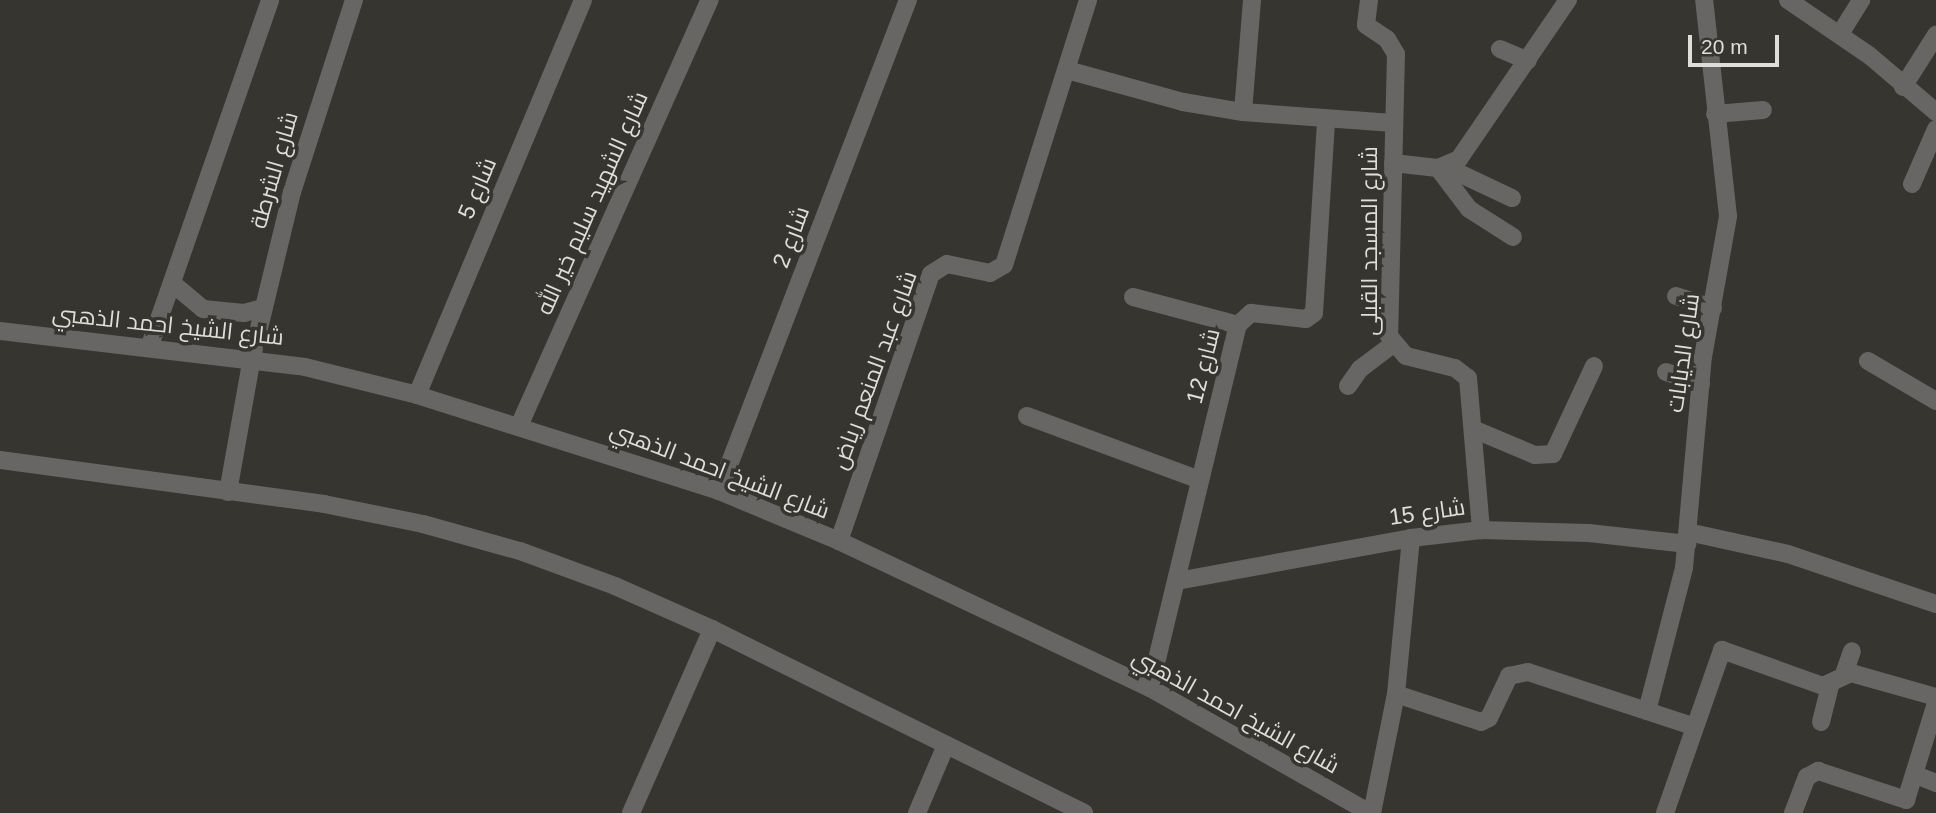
<!DOCTYPE html>
<meta charset="utf-8">
<style>
body{margin:0}
#map{position:relative;width:1936px;height:813px;overflow:hidden;background:#373530;font-family:Arial,Cairo,sans-serif}
div>[style]{position:absolute}
.minor>*{height:18px;margin:-9px;padding:0 9px;transform-origin:9px;border-radius:9px;background:#676664}
.tertiary>*{height:18px;margin:-9px;padding:0 9px;transform-origin:9px;border-radius:9px;background:#676664}
span{translate:-50% -50%;white-space:nowrap;text-align:center;line-height:1.15;-webkit-text-stroke:7px #373530;paint-order:stroke}
.street-label{font-size:23px;color:#dfdeda}
.scale{position:absolute;left:1688px;top:35px;width:91px;height:32px;box-sizing:border-box;border:4px solid #dfdeda;border-top:0;padding-left:9px;font-size:21px;line-height:24px;white-space:nowrap;color:#dfdeda;-webkit-text-stroke:5px #373530;paint-order:stroke}
</style>
<div id="map">
<div class="minor">
<div style="left:1369px;top:0;width:25px;rotate:97deg"></div>
<div style="left:1366px;top:25px;width:25px;rotate:34deg"></div>
<div style="left:1387px;top:39px;width:17px;rotate:59deg"></div>
<div style="left:1396px;top:54px;width:282px;rotate:91.4deg"></div>
<div style="left:1389px;top:336px;width:26px;rotate:50deg"></div>
<div style="left:1406px;top:356px;width:50px;rotate:13.8deg"></div>
<div style="left:1455px;top:368px;width:16px;rotate:38deg"></div>
<div style="left:1468px;top:378px;width:153px;rotate:85.1deg"></div>
<div style="left:1788px;top:0;width:99px;rotate:34.3deg"></div>
<div style="left:1870px;top:56px;width:87px;rotate:40.3deg"></div>
<div style="left:1840px;top:34px;width:40px;rotate:-58deg"></div>
<div style="left:1500px;top:49px;width:30px;rotate:23deg"></div>
<div style="left:1067px;top:70px;width:120px;rotate:15.4deg"></div>
<div style="left:1183px;top:102px;width:61px;rotate:9.5deg"></div>
<div style="left:1243px;top:112px;width:150px;rotate:4.2deg"></div>
<div style="left:1903px;top:87px;width:62px;rotate:-57.6deg"></div>
<div style="left:1243px;top:112px;width:112px;rotate:-85.4deg"></div>
<div style="left:1715px;top:114px;width:48px;rotate:-4.8deg"></div>
<div style="left:1393px;top:163px;width:45px;rotate:6.3deg"></div>
<div style="left:1438px;top:168px;width:23px;rotate:-23deg"></div>
<div style="left:1459px;top:159px;width:193px;rotate:-55.6deg"></div>
<div style="left:1446px;top:167px;width:73px;rotate:25.2deg"></div>
<div style="left:1438px;top:168px;width:51px;rotate:52.9deg"></div>
<div style="left:1469px;top:209px;width:52px;rotate:32.5deg"></div>
<div style="left:1912px;top:184px;width:60px;rotate:-66.4deg"></div>
<div style="left:1676px;top:296px;width:39px;rotate:18deg"></div>
<div style="left:1133px;top:297px;width:109px;rotate:14.9deg"></div>
<div style="left:1868px;top:361px;width:79px;rotate:30.5deg"></div>
<div style="left:1666px;top:372px;width:37px;rotate:19deg"></div>
<div style="left:1348px;top:386px;width:21px;rotate:-55deg"></div>
<div style="left:1360px;top:369px;width:40px;rotate:-37deg"></div>
<div style="left:417px;top:395px;width:428px;rotate:-67.2deg"></div>
<div style="left:1027px;top:416px;width:184px;rotate:20.3deg"></div>
<div style="left:519px;top:426px;width:467px;rotate:-65.9deg"></div>
<div style="left:1473px;top:429px;width:67px;rotate:22.8deg"></div>
<div style="left:1535px;top:455px;width:18px;rotate:-3deg"></div>
<div style="left:1553px;top:454px;width:97px;rotate:-65deg"></div>
<div style="left:0;top:460px;width:327px;rotate:7.7deg"></div>
<div style="left:324px;top:504px;width:101px;rotate:11.4deg"></div>
<div style="left:423px;top:524px;width:101px;rotate:15.6deg"></div>
<div style="left:520px;top:551px;width:101px;rotate:20.2deg"></div>
<div style="left:615px;top:586px;width:106px;rotate:23.9deg"></div>
<div style="left:712px;top:629px;width:415px;rotate:26.3deg"></div>
<div style="left:719px;top:491px;width:526px;rotate:-68.95deg"></div>
<div style="left:1688px;top:532px;width:102px;rotate:12.4deg"></div>
<div style="left:1788px;top:554px;width:156px;rotate:18.7deg"></div>
<div style="left:839px;top:541px;width:282px;rotate:-71deg"></div>
<div style="left:931px;top:274px;width:19px;rotate:-32deg"></div>
<div style="left:947px;top:264px;width:44px;rotate:11.8deg"></div>
<div style="left:990px;top:273px;width:16px;rotate:-30deg"></div>
<div style="left:1004px;top:265px;width:278px;rotate:-72.4deg"></div>
<div style="left:1177px;top:581px;width:238px;rotate:-10.4deg"></div>
<div style="left:1411px;top:538px;width:70px;rotate:-6.5deg"></div>
<div style="left:1481px;top:530px;width:108px;rotate:1.6deg"></div>
<div style="left:1589px;top:533px;width:99px;rotate:6.4deg"></div>
<div style="left:1844px;top:674px;width:24px;rotate:-71deg"></div>
<div style="left:1150px;top:688px;width:374px;rotate:-76.4deg"></div>
<div style="left:1238px;top:325px;width:18px;rotate:-43deg"></div>
<div style="left:1251px;top:313px;width:55px;rotate:6.2deg"></div>
<div style="left:1306px;top:319px;width:10px;rotate:-37deg"></div>
<div style="left:1314px;top:313px;width:192px;rotate:-86.4deg"></div>
<div style="left:1396px;top:694px;width:89px;rotate:18.2deg"></div>
<div style="left:1481px;top:722px;width:9px;rotate:-27deg"></div>
<div style="left:1489px;top:718px;width:47px;rotate:-64.5deg"></div>
<div style="left:1509px;top:676px;width:19px;rotate:-12deg"></div>
<div style="left:1528px;top:672px;width:173px;rotate:18.2deg"></div>
<div style="left:1647px;top:711px;width:148px;rotate:-75.5deg"></div>
<div style="left:1684px;top:568px;width:212px;rotate:-84.9deg"></div>
<div style="left:1703px;top:357px;width:143px;rotate:-79.9deg"></div>
<div style="left:1728px;top:216px;width:217px;rotate:-96.3deg"></div>
<div style="left:1821px;top:722px;width:38px;rotate:-76deg"></div>
<div style="left:1916px;top:775px;width:22px;rotate:22deg"></div>
<div style="left:631px;top:813px;width:201px;rotate:-66.2deg"></div>
<div style="left:917px;top:813px;width:74px;rotate:-66.9deg"></div>
<div style="left:1372px;top:813px;width:121px;rotate:-78.6deg"></div>
<div style="left:1396px;top:694px;width:157px;rotate:-84.5deg"></div>
<div style="left:1665px;top:813px;width:173px;rotate:-70.7deg"></div>
<div style="left:1722px;top:650px;width:107px;rotate:19.6deg"></div>
<div style="left:1823px;top:686px;width:31px;rotate:-25deg"></div>
<div style="left:1851px;top:673px;width:88px;rotate:15.8deg"></div>
<div style="left:1793px;top:813px;width:39px;rotate:-69deg"></div>
<div style="left:1807px;top:777px;width:13px;rotate:-29deg"></div>
<div style="left:1818px;top:771px;width:93px;rotate:18.2deg"></div>
<div style="left:1906px;top:800px;width:102px;rotate:-72.8deg"></div>
</div>
<div class="tertiary">
<div style="left:172px;top:283px;width:40px;rotate:40deg"></div>
<div style="left:203px;top:309px;width:41px;rotate:5.6deg"></div>
<div style="left:244px;top:313px;width:20px;rotate:-15deg"></div>
<div style="left:0;top:331px;width:307px;rotate:6.7deg"></div>
<div style="left:305px;top:367px;width:115px;rotate:14deg"></div>
<div style="left:417px;top:395px;width:317px;rotate:17.6deg"></div>
<div style="left:719px;top:491px;width:130px;rotate:22.6deg"></div>
<div style="left:839px;top:541px;width:344px;rotate:25.3deg"></div>
<div style="left:1150px;top:688px;width:253px;rotate:29.6deg"></div>
<div style="left:149px;top:348px;width:368px;rotate:-70.8deg"></div>
<div style="left:228px;top:492px;width:137px;rotate:-79.9deg"></div>
<div style="left:252px;top:357px;width:170px;rotate:-76.4deg"></div>
<div style="left:292px;top:192px;width:202px;rotate:-72.1deg"></div>
</div>
<div class="street-label">
<span style="left:274px;top:170px;rotate:-74deg">شارع الشرطة</span>
<span style="left:477px;top:188px;rotate:-67deg">شارع 5</span>
<span style="left:592px;top:203px;rotate:-66deg">شارع الشهيد سليم خير الله</span>
<span style="left:791px;top:237px;rotate:-69deg">شارع 2</span>
<span style="left:1369px;top:241px;rotate:-90deg">شارع المسجد القبلى</span>
<span style="left:168px;top:325px;rotate:6deg">شارع الشيخ احمد الذهبي</span>
<span style="left:1683px;top:353px;rotate:-82deg">شارع الديابات</span>
<span style="left:1203px;top:366px;rotate:-76deg">شارع 12</span>
<span style="left:874px;top:370px;rotate:-70deg">شارع عبد المنعم رياض</span>
<span style="left:720px;top:470px;rotate:21deg">شارع الشيخ احمد الذهبي</span>
<span style="left:1427px;top:512px;rotate:-8deg">شارع 15</span>
<span style="left:1236px;top:711px;rotate:29deg">شارع الشيخ احمد الذهبي</span>
</div>
<div class="scale">20 m</div>
</div>
